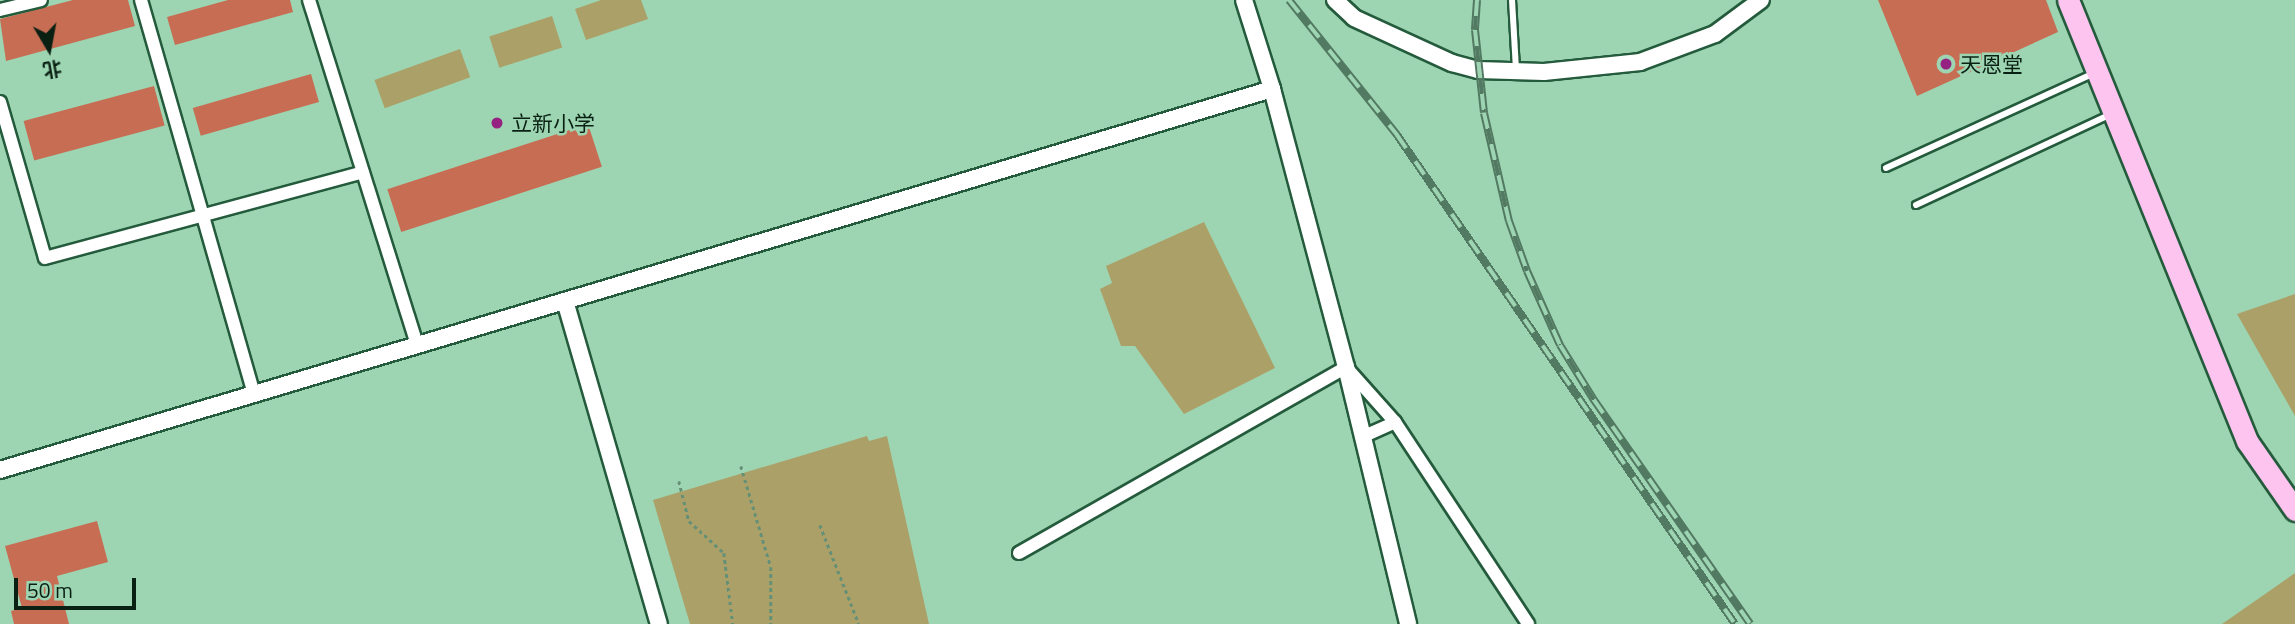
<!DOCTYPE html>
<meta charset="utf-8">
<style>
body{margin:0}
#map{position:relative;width:2295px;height:624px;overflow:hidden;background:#9dd5b2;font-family:"Titillium Web","Noto Sans SC",sans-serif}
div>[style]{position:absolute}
.green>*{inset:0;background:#aca069;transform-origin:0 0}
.building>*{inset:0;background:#c76d54;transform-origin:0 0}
.path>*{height:2.5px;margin-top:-1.25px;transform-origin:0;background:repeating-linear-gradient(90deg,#659075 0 3.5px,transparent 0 7px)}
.roads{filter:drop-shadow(2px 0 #245b3c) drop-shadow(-2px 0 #245b3c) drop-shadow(0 2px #245b3c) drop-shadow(0 -2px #245b3c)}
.service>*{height:6px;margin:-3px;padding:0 3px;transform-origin:3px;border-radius:3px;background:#fff}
.minor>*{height:12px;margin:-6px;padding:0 6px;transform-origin:6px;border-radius:6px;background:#fff}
.tertiary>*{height:16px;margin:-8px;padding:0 8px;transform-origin:8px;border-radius:8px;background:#fff}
.trunk>*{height:21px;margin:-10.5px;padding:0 10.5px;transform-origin:10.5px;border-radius:10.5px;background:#fcc4ee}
.rail>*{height:8px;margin-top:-4px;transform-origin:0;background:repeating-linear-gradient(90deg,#9dd5b2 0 16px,#527961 0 32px);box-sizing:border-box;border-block:2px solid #527961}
.dots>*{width:19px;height:19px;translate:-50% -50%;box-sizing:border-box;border:4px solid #9dd5b2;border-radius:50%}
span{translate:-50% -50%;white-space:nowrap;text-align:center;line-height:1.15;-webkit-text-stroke:5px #9dd5b2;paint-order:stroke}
.poi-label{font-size:21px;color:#092013}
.left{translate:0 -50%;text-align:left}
.north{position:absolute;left:14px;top:14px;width:70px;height:70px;-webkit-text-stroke:5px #9dd5b2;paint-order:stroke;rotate:170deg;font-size:19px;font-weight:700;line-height:28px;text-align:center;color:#092013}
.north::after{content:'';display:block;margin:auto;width:24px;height:32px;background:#092013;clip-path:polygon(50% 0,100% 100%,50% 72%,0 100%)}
.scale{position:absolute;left:14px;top:578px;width:122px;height:32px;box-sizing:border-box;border:4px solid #092013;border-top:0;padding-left:9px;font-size:21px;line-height:24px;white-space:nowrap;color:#092013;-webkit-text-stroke:5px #9dd5b2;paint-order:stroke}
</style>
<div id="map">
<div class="green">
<div style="clip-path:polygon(601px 0,641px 0,648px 19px,586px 40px,575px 9px)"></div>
<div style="left:552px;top:16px;width:33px;height:66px;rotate:72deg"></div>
<div style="left:460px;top:49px;width:30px;height:91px;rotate:70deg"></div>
<div style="clip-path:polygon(1204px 222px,1275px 368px,1184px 414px,1135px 346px,1121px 346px,1100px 289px,1112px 283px,1106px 266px)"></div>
<div style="clip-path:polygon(2295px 294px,2295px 416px,2237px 314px)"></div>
<div style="clip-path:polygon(867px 436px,869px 441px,887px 436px,929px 624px,690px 624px,653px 500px)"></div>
<div style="clip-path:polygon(2295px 573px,2295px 624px,2222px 624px)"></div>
</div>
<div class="building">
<div style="clip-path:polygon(73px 0,128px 0,135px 26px,6px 61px,0 19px)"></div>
<div style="clip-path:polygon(228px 0,290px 0,293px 12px,175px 45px,167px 17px)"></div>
<div style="clip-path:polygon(1878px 0,2046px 0,2058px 32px,1917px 96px)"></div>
<div style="left:311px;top:74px;width:29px;height:123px;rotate:74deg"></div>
<div style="left:154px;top:86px;width:41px;height:135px;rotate:75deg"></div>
<div style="left:588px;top:124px;width:45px;height:211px;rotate:72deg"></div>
<div style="clip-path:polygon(97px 521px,108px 562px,57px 576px,69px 624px,14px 624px,11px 611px,22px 608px,5px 546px)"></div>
</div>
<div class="path">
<div style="left:741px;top:466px;width:105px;rotate:73.5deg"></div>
<div style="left:771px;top:567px;width:57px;rotate:90deg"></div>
<div style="left:679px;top:481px;width:41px;rotate:76deg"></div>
<div style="left:689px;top:521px;width:47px;rotate:42.4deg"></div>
<div style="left:724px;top:553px;width:72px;rotate:82.8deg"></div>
<div style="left:820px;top:525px;width:106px;rotate:68.5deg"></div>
</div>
<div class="roads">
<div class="service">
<div style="left:1512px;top:0;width:69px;rotate:86.7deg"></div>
<div style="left:1886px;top:168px;width:226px;rotate:-24.5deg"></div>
<div style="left:1916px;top:205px;width:213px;rotate:-25deg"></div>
</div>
<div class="minor">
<div style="left:141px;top:0;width:411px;rotate:74deg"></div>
<div style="left:309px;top:0;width:362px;rotate:72.6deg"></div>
<div style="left:0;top:10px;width:42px;rotate:-13.7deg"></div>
<div style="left:0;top:102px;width:162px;rotate:73.9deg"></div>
<div style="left:45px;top:258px;width:329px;rotate:-15.1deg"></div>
<div style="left:1362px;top:437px;width:36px;rotate:-24deg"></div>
<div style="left:1019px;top:553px;width:376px;rotate:-29.6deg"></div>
<div style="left:1346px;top:367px;width:74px;rotate:48.3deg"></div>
<div style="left:1395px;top:422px;width:242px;rotate:56.6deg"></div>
</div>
<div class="tertiary">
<div style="left:1244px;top:0;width:93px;rotate:72.5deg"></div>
<div style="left:1272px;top:89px;width:288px;rotate:75.1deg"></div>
<div style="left:1346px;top:367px;width:264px;rotate:76.4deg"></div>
<div style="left:1335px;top:0;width:26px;rotate:43deg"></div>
<div style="left:1354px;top:18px;width:108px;rotate:24.7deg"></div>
<div style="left:1452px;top:63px;width:27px;rotate:15deg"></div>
<div style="left:1478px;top:70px;width:66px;rotate:1.7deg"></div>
<div style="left:1544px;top:72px;width:97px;rotate:-5.9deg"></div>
<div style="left:1640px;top:62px;width:80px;rotate:-20.5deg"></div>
<div style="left:1715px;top:34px;width:57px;rotate:-36.5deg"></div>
<div style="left:565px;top:301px;width:336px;rotate:73.8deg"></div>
<div style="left:0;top:470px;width:1328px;rotate:-16.67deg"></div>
</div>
<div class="trunk">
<div style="left:2068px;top:0;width:476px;rotate:67.9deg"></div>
<div style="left:2247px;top:441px;width:84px;rotate:55.2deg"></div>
</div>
</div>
<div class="rail">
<div style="left:1289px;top:0;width:173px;rotate:51.3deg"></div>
<div style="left:1397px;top:135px;width:594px;rotate:55.35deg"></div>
<div style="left:1477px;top:0;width:30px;rotate:94deg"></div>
<div style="left:1475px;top:30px;width:83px;rotate:83.8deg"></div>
<div style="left:1484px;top:113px;width:111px;rotate:77deg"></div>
<div style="left:1509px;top:221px;width:53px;rotate:70.2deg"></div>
<div style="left:1527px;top:271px;width:81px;rotate:66deg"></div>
<div style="left:1560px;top:345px;width:65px;rotate:58.3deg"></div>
<div style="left:1594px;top:400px;width:273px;rotate:55.1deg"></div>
</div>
<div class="dots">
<div style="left:1946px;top:64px;background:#952281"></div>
<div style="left:497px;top:123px;background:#952281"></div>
</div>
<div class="poi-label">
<span class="left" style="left:1960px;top:64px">天恩堂</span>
<span class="left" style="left:511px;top:123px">立新小学</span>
</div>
<div class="north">北</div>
<div class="scale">50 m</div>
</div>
